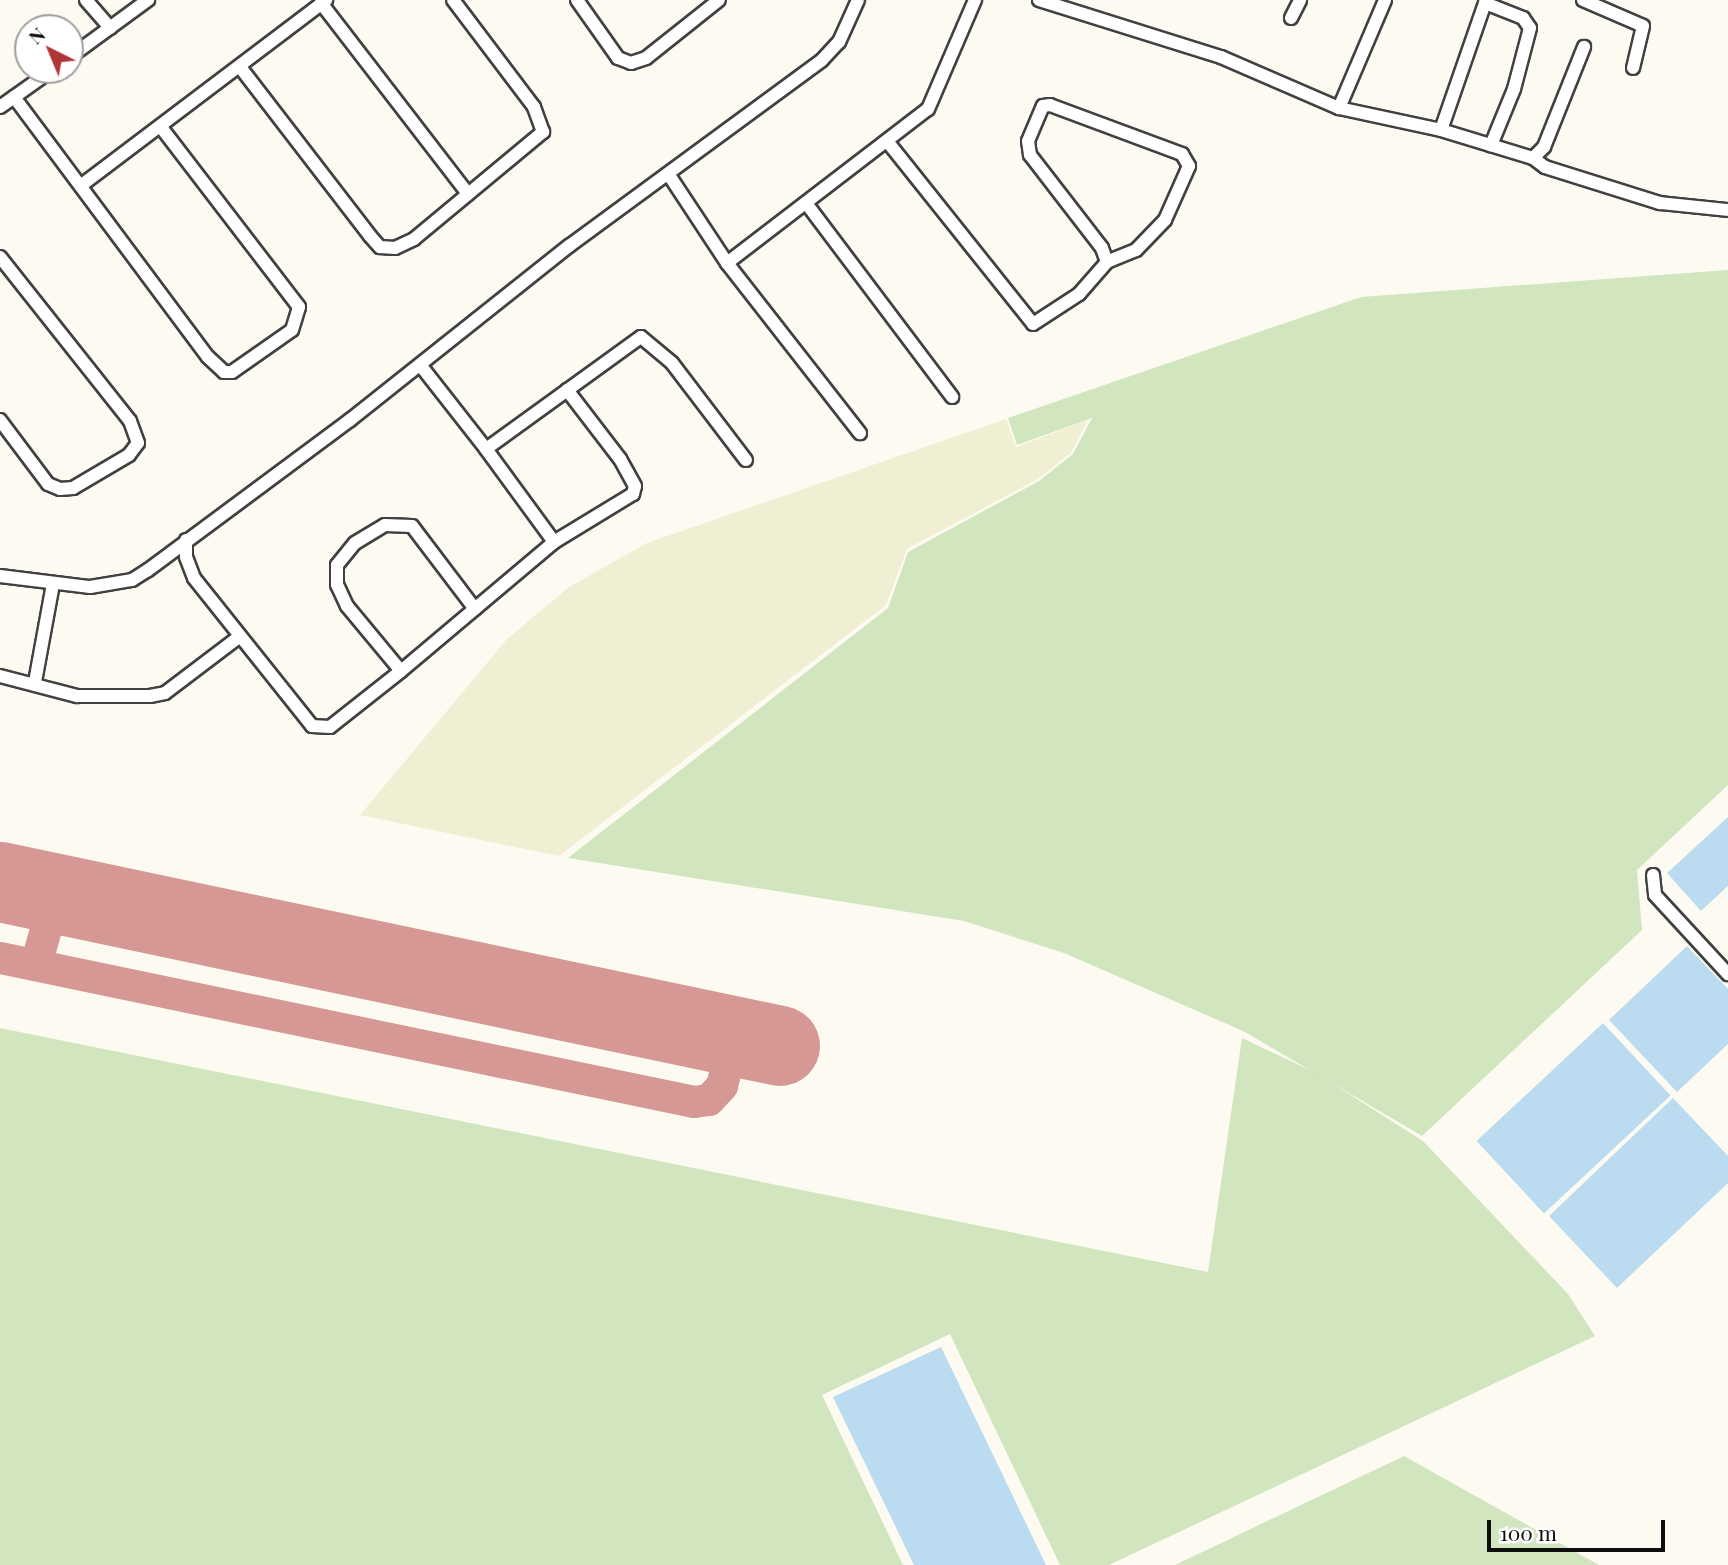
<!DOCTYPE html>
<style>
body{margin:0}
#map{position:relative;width:1728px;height:1565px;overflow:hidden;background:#fdfbf1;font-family:"Playfair Display",serif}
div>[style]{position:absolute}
.farmland>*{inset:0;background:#f1efd3}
.green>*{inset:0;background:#d1e5be}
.water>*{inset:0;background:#bbdbf0;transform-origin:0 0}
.taxiway>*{height:32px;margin:-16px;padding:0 16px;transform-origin:16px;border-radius:16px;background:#d69894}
.runway>*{height:80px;margin:-40px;padding:0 40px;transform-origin:40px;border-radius:40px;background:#d69894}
.roads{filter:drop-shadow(2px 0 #414141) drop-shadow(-2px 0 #414141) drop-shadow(0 2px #414141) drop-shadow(0 -2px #414141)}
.minor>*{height:12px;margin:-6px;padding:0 6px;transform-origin:6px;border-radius:6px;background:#fff}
span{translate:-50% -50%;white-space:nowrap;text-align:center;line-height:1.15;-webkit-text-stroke:7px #fff;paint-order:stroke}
.north{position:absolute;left:14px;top:14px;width:70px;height:70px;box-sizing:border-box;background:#fff;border:2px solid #9f9f9f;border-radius:50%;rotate:317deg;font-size:19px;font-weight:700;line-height:28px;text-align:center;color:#0e0e0e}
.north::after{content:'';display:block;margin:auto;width:24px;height:32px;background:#b03538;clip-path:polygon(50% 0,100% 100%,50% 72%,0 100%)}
.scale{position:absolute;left:1487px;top:1520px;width:178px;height:32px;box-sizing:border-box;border:4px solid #0e0e0e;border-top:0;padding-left:9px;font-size:21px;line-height:24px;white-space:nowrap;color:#0e0e0e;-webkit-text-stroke:5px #fff;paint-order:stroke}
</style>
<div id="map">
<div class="farmland">
<div style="clip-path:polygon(1006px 419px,1016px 447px,1088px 420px,1071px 453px,1038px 479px,907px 549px,886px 605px,559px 856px,360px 815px,507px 639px,569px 587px,647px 543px)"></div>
</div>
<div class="green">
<div style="clip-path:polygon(1728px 270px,1728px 785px,1637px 870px,1642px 930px,1422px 1136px,1243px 1031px,1064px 953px,964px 921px,568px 858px,888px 608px,908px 552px,1039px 481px,1073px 454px,1092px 418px,1017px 445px,1008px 418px,1361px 297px)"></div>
<div style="clip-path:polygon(0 1028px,1208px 1272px,1242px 1038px,1316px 1073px,1423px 1141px,1568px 1294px,1595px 1336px,1109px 1565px,1060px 1565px,950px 1334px,822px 1395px,903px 1565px,0 1565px)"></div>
<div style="clip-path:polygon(1404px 1456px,1599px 1565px,1175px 1565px)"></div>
</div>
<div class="water">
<div style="clip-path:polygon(1728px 817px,1728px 886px,1701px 911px,1667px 873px)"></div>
<div style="clip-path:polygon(1687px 946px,1728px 989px,1728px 1044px,1677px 1092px,1609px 1020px)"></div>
<div style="left:1603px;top:1023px;width:99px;height:173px;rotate:47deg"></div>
<div style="clip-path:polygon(1673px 1098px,1728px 1156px,1728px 1183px,1617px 1288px,1549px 1216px)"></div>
<div style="clip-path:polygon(941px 1347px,1046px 1565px,914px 1565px,833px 1397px)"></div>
</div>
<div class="taxiway">
<div style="left:0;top:958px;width:709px;rotate:11.72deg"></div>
<div style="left:694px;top:1102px;width:15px;rotate:-8deg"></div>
<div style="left:709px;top:1100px;width:19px;rotate:-47deg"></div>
<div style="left:722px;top:1086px;width:38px;rotate:-76deg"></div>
<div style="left:731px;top:1049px;width:19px;rotate:-129deg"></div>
<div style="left:36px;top:965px;width:74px;rotate:-74.3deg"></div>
</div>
<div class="runway">
<div style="left:0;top:882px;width:797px;rotate:11.87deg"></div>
</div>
<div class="roads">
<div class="minor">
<div style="left:86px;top:0;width:37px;rotate:49deg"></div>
<div style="left:577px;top:0;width:71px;rotate:54.7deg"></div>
<div style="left:618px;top:58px;width:14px;rotate:21deg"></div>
<div style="left:631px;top:63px;width:16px;rotate:-18deg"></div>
<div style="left:646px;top:58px;width:93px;rotate:-38.5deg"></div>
<div style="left:1039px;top:0;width:191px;rotate:17.4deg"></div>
<div style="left:1221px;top:57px;width:129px;rotate:23.4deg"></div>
<div style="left:1339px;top:108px;width:104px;rotate:12.2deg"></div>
<div style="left:1441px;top:130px;width:96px;rotate:16.9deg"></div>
<div style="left:1533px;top:158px;width:16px;rotate:-45deg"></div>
<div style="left:1544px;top:147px;width:108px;rotate:-68.2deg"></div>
<div style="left:1583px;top:0;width:65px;rotate:23.4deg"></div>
<div style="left:1643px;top:26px;width:43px;rotate:103.4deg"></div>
<div style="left:321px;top:3px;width:241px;rotate:52.4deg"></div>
<div style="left:1485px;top:3px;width:41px;rotate:21.5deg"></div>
<div style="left:1523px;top:18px;width:12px;rotate:55deg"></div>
<div style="left:1530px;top:28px;width:63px;rotate:104.7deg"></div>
<div style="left:1514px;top:89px;width:61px;rotate:112.3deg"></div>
<div style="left:1291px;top:18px;width:20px;rotate:-63deg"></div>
<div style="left:70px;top:57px;width:97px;rotate:-36.2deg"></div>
<div style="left:240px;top:67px;width:213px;rotate:52.4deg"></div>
<div style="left:370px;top:236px;width:15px;rotate:48deg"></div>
<div style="left:380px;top:247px;width:15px;rotate:4deg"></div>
<div style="left:395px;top:248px;width:21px;rotate:-25deg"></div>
<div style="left:414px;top:239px;width:168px;rotate:-39.7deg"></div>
<div style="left:543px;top:132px;width:27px;rotate:-110deg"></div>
<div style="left:534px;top:107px;width:134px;rotate:-127.1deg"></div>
<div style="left:14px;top:97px;width:324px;rotate:53.3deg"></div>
<div style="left:208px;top:357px;width:22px;rotate:43deg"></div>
<div style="left:224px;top:372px;width:8px"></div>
<div style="left:232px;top:372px;width:73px;rotate:-35deg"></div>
<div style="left:292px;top:330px;width:24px;rotate:-73deg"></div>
<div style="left:299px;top:307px;width:228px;rotate:-127.5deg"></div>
<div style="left:0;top:107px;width:64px;rotate:-35.4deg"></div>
<div style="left:1339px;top:108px;width:117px;rotate:-66.9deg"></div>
<div style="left:1441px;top:130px;width:138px;rotate:-70.9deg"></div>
<div style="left:887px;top:141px;width:234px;rotate:51.4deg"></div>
<div style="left:1033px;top:324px;width:55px;rotate:-33.1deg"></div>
<div style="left:1079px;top:294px;width:43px;rotate:-48.8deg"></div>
<div style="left:1107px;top:262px;width:15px;rotate:-110deg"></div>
<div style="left:1102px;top:248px;width:118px;rotate:-127.7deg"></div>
<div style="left:1030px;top:155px;width:14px;rotate:-98deg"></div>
<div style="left:1028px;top:141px;width:38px;rotate:-67deg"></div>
<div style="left:1043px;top:106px;width:7px;rotate:-8deg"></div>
<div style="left:1050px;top:105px;width:141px;rotate:20.4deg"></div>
<div style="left:1182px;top:154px;width:14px;rotate:60deg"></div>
<div style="left:1189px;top:166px;width:59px;rotate:114deg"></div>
<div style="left:1165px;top:220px;width:42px;rotate:134deg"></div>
<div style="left:1136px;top:250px;width:31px;rotate:158deg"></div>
<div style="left:1533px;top:158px;width:15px;rotate:37deg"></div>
<div style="left:1545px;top:167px;width:121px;rotate:17.4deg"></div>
<div style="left:1660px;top:203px;width:68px;rotate:5.9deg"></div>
<div style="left:669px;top:175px;width:105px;rotate:56.6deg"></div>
<div style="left:727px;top:263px;width:216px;rotate:52deg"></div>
<div style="left:83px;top:184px;width:305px;rotate:-37.1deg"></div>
<div style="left:806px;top:203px;width:243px;rotate:53deg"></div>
<div style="left:0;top:257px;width:209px;rotate:51.6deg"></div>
<div style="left:130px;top:421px;width:23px;rotate:70deg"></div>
<div style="left:138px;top:443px;width:15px;rotate:127deg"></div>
<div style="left:129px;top:455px;width:65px;rotate:149.5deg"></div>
<div style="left:73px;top:488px;width:13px;rotate:176deg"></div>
<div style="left:60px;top:489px;width:13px;rotate:-157deg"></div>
<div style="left:48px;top:484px;width:80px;rotate:-126.9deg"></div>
<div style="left:727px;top:263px;width:253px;rotate:-37.5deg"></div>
<div style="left:928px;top:109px;width:119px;rotate:-66.7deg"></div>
<div style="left:421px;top:366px;width:105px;rotate:51.9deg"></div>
<div style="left:486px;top:449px;width:191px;rotate:-35.9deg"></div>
<div style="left:641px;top:337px;width:40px;rotate:40deg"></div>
<div style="left:672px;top:363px;width:122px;rotate:52.7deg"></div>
<div style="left:486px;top:449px;width:115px;rotate:53.8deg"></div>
<div style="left:186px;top:540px;width:17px;rotate:90deg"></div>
<div style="left:186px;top:557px;width:22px;rotate:69deg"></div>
<div style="left:194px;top:578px;width:189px;rotate:51.4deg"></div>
<div style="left:312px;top:726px;width:18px;rotate:3deg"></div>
<div style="left:330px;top:727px;width:90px;rotate:-38.3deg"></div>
<div style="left:401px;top:671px;width:85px;rotate:-129.7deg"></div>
<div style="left:347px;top:606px;width:23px;rotate:-115deg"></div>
<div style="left:337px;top:585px;width:20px;rotate:-90deg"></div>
<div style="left:337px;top:565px;width:28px;rotate:-51deg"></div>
<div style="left:355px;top:543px;width:35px;rotate:-31deg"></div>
<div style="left:385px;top:525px;width:27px;rotate:2deg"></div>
<div style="left:412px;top:526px;width:104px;rotate:52.8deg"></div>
<div style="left:0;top:576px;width:91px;rotate:7deg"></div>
<div style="left:90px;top:587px;width:43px;rotate:-9.5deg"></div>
<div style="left:132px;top:580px;width:19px;rotate:-32deg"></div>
<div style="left:148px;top:570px;width:252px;rotate:-36.6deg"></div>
<div style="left:350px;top:420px;width:280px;rotate:-38.5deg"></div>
<div style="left:569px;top:246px;width:314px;rotate:-36.3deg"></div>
<div style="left:822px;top:60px;width:25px;rotate:-47deg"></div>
<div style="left:839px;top:42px;width:46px;rotate:-65.7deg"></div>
<div style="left:401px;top:671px;width:200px;rotate:-40.1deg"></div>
<div style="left:554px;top:542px;width:92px;rotate:-31.3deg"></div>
<div style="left:633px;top:494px;width:8px;rotate:-76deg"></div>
<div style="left:635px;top:486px;width:31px;rotate:-119deg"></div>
<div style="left:620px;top:459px;width:87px;rotate:-127.5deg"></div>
<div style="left:0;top:676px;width:80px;rotate:14.6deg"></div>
<div style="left:77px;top:696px;width:73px"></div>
<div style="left:150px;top:696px;width:15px;rotate:-11deg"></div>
<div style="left:165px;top:693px;width:94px;rotate:-37.2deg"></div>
<div style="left:35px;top:682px;width:100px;rotate:-79.6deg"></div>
<div style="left:1653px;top:875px;width:20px;rotate:84deg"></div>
<div style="left:1655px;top:895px;width:108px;rotate:47.3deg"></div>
</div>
</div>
<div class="north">N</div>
<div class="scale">100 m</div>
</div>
